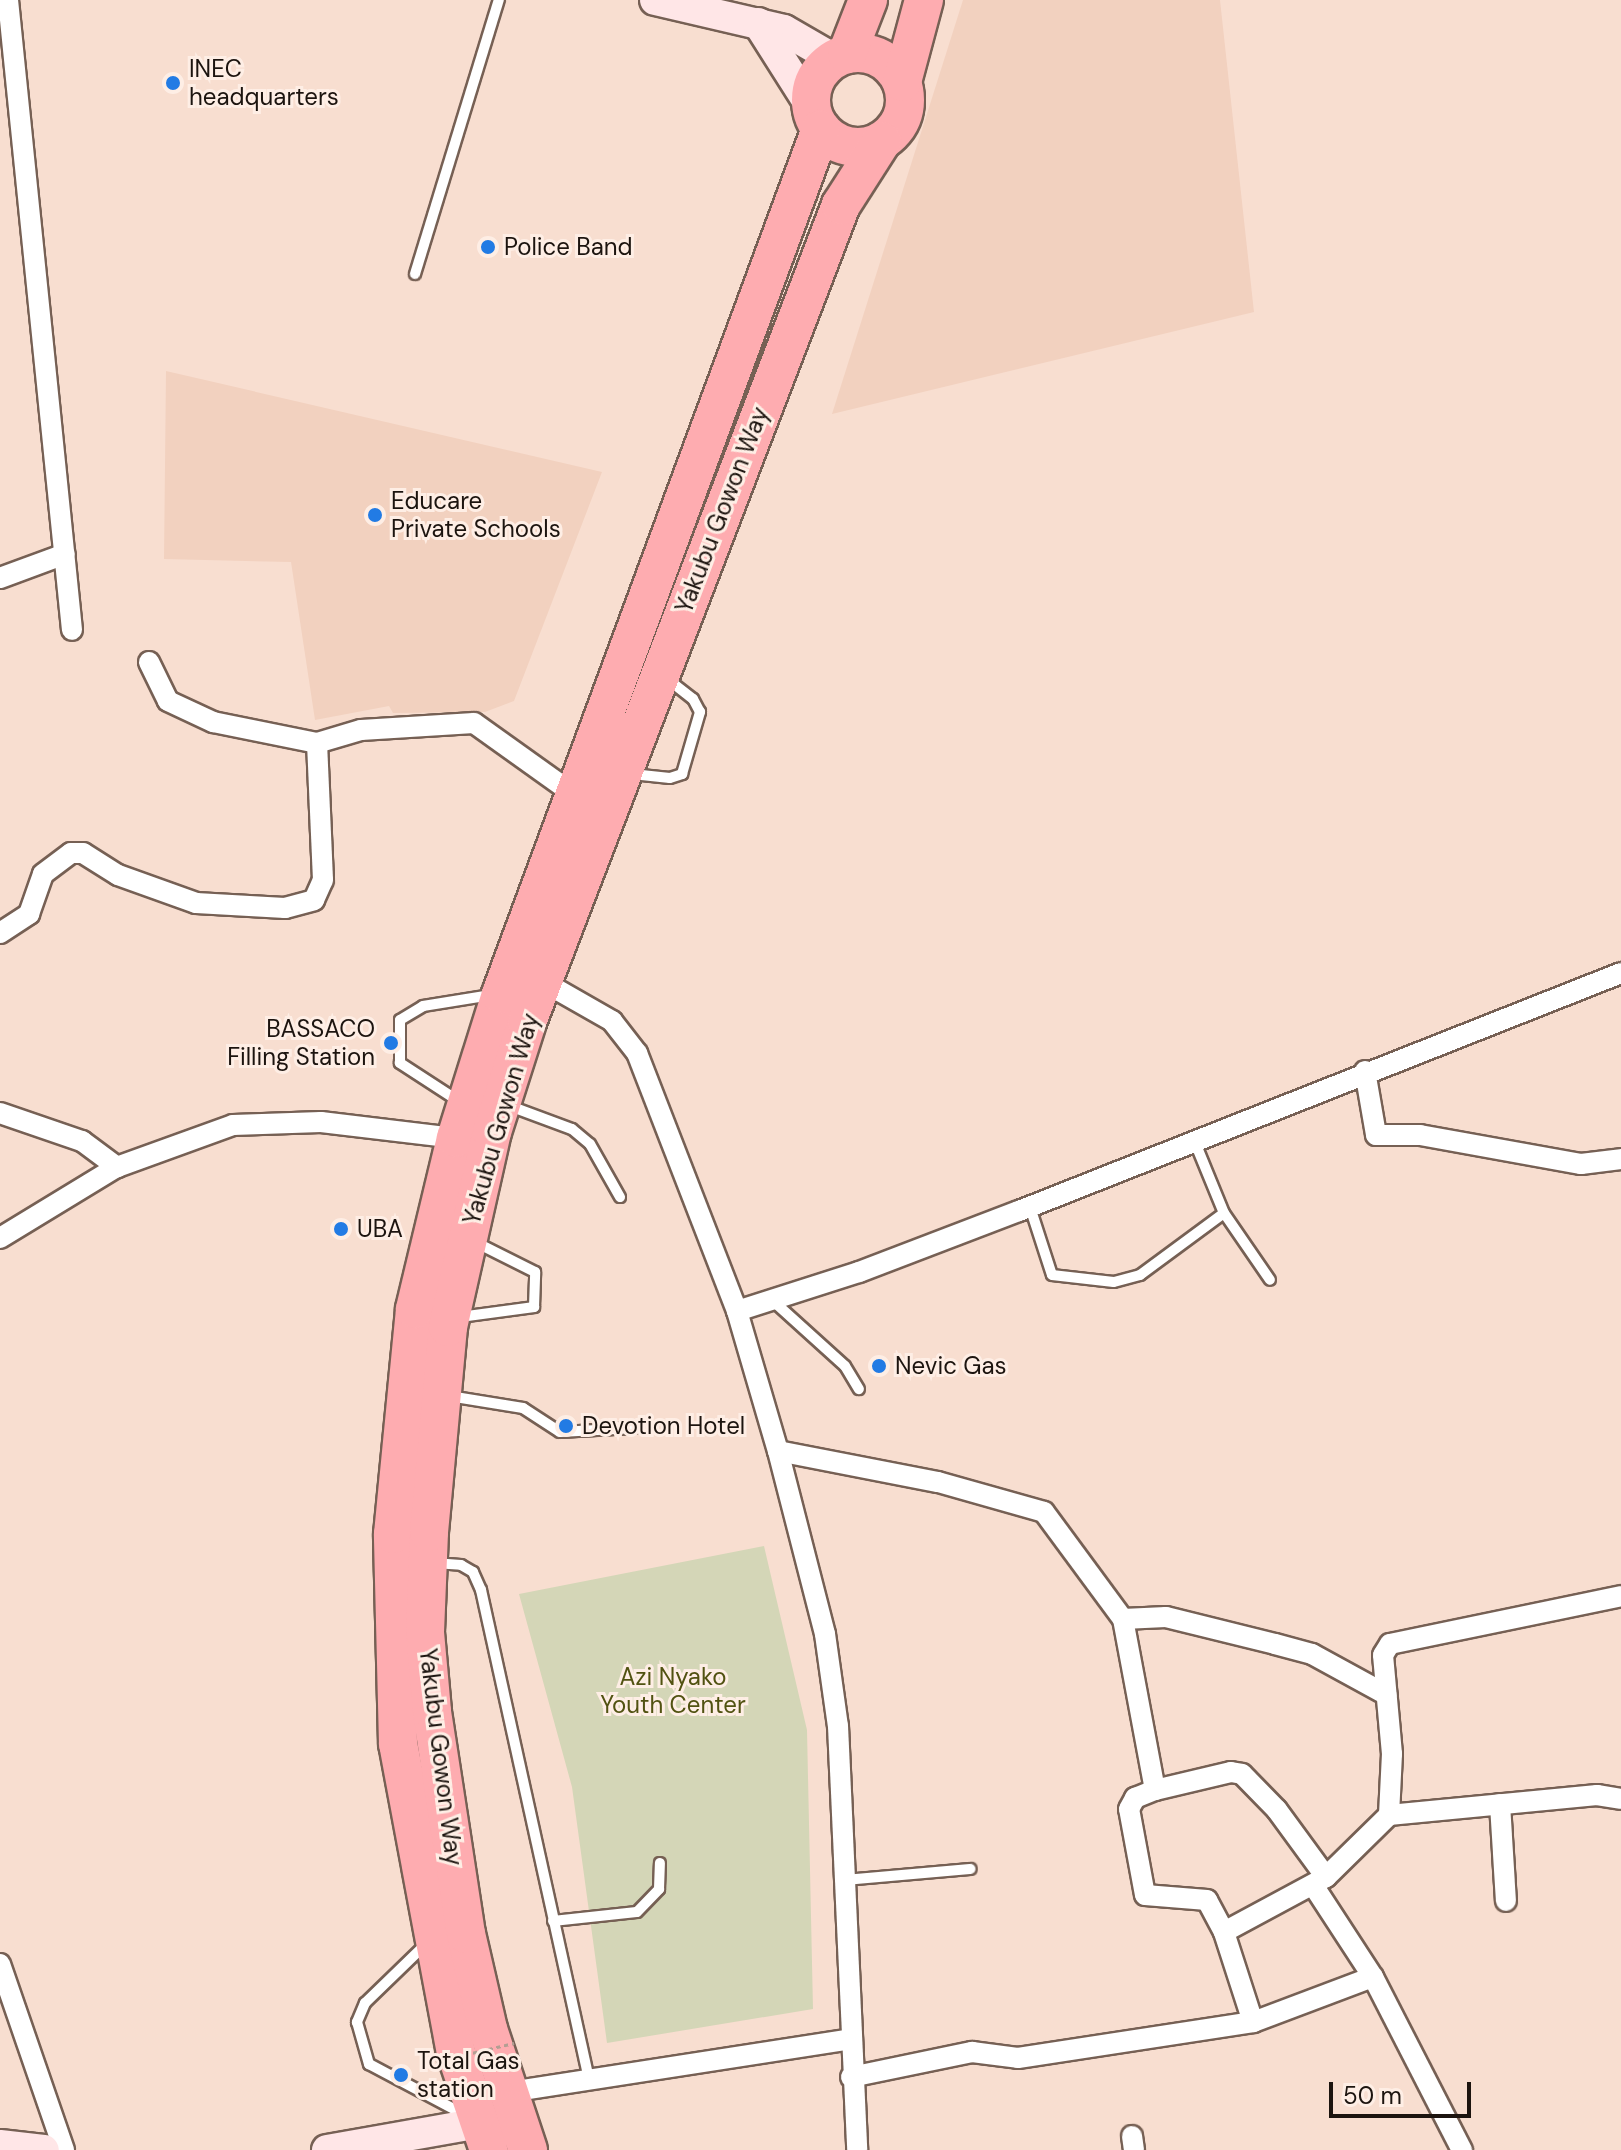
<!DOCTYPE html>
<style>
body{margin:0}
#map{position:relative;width:1621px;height:2150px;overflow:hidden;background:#f8ded0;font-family:"DM Sans",sans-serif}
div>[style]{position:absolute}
.built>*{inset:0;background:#f2d1bf}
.green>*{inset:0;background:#d4d6b7}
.roads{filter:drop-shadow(2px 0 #766054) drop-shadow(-2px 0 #766054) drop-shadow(0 2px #766054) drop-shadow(0 -2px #766054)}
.lane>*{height:10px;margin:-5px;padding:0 5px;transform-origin:5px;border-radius:5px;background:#fff}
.street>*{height:20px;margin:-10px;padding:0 10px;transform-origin:10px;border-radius:10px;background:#fff}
.secondary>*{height:30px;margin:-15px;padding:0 15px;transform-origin:15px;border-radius:15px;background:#ffe6e7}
.highway>*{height:38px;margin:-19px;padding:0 19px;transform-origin:19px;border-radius:19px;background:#feacb0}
.highway>.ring{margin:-19px;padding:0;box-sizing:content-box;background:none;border:38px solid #feacb0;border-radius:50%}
.path-bridge>*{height:3px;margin-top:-1.5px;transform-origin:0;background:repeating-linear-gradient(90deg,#b39e93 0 4px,transparent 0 8px)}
.dots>*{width:22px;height:22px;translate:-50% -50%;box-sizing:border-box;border:4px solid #feeee5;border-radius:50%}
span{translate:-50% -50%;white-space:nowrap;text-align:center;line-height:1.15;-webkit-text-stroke:6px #feeee5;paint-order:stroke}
.poi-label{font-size:24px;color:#1c140f}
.left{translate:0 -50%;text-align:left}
.right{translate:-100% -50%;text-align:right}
.street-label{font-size:24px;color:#1c140f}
.park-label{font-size:24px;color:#515211}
.scale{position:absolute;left:1329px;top:2082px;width:142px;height:36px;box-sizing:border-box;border:4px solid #1c140f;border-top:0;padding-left:10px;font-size:24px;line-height:28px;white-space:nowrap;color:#1c140f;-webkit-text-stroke:6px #feeee5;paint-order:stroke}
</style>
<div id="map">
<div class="built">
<div style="clip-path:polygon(963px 0,1220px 0,1254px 312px,832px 414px)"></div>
<div style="clip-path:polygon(166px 371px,602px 472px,514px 701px,485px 712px,393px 713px,389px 706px,315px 720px,291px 562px,164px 559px)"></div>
</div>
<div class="green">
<div style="clip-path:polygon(764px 1546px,807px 1730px,813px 2009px,607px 2043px,572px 1787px,519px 1594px)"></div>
</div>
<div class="roads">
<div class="lane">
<div style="left:415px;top:274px;width:287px;rotate:-73deg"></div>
<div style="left:632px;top:774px;width:38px;rotate:6deg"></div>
<div style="left:670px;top:778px;width:13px;rotate:-18deg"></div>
<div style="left:682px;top:774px;width:65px;rotate:-73.8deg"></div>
<div style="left:700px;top:712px;width:15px;rotate:-118deg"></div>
<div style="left:693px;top:699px;width:33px;rotate:-142deg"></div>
<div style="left:460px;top:1102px;width:72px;rotate:-147deg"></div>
<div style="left:400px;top:1063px;width:43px;rotate:-90deg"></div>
<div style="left:400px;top:1020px;width:27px;rotate:-31deg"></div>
<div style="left:423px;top:1006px;width:69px;rotate:-9.2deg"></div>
<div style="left:507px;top:1105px;width:69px;rotate:20.3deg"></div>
<div style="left:572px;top:1129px;width:23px;rotate:40deg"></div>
<div style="left:590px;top:1144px;width:61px;rotate:60.5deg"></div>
<div style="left:1194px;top:1140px;width:79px;rotate:67.7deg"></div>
<div style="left:1224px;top:1213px;width:81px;rotate:55.5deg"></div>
<div style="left:1030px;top:1207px;width:71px;rotate:72.1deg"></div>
<div style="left:1052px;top:1275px;width:62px;rotate:6.4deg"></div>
<div style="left:1114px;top:1282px;width:27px;rotate:-15deg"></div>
<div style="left:1140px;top:1275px;width:104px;rotate:-36.4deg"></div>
<div style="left:772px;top:1300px;width:98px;rotate:42.1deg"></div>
<div style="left:845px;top:1366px;width:27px;rotate:59deg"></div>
<div style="left:460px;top:1317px;width:75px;rotate:-7.7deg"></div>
<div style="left:534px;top:1307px;width:35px;rotate:-88deg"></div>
<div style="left:535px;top:1272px;width:67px;rotate:-153.4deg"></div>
<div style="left:449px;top:1396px;width:75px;rotate:9.2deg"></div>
<div style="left:523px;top:1408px;width:44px;rotate:33deg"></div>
<div style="left:560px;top:1432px;width:74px;rotate:-3.1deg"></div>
<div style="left:434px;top:1563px;width:27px;rotate:4deg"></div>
<div style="left:461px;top:1565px;width:14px;rotate:30deg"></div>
<div style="left:473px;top:1572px;width:20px;rotate:66deg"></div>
<div style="left:481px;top:1590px;width:501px;rotate:77.55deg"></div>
<div style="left:844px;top:1880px;width:127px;rotate:-5deg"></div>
<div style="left:553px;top:1921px;width:84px;rotate:-6.1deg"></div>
<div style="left:637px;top:1912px;width:32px;rotate:-46deg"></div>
<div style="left:659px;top:1889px;width:26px;rotate:-88deg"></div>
<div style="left:428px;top:1942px;width:88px;rotate:135.9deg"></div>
<div style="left:365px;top:2003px;width:21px;rotate:113deg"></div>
<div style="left:357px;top:2022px;width:44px;rotate:74.1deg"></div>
<div style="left:369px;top:2064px;width:109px;rotate:28deg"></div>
</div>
<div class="street">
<div style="left:8px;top:0;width:633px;rotate:84.2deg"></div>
<div style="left:0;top:578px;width:69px;rotate:-20.3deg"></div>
<div style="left:149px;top:662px;width:43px;rotate:64deg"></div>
<div style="left:168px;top:701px;width:50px;rotate:25deg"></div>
<div style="left:213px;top:722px;width:106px;rotate:11.4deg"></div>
<div style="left:317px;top:743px;width:46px;rotate:-16.5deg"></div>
<div style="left:361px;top:730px;width:113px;rotate:-3.5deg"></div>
<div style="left:474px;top:723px;width:124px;rotate:35.5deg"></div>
<div style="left:0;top:933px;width:35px;rotate:-33deg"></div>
<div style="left:29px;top:914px;width:42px;rotate:-70.7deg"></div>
<div style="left:43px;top:874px;width:35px;rotate:-37deg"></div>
<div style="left:71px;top:853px;width:12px"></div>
<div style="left:83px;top:853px;width:41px;rotate:32.2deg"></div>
<div style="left:118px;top:875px;width:83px;rotate:19.7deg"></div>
<div style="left:196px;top:903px;width:89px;rotate:3.2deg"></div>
<div style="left:285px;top:908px;width:30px;rotate:-15deg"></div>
<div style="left:314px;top:900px;width:22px;rotate:-66deg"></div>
<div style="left:323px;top:880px;width:137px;rotate:-92.5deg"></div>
<div style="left:542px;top:981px;width:81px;rotate:29.7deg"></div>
<div style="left:612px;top:1021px;width:41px;rotate:52deg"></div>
<div style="left:637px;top:1053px;width:277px;rotate:68.8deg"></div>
<div style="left:737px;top:1311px;width:146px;rotate:73.7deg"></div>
<div style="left:778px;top:1451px;width:189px;rotate:75.6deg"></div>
<div style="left:825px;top:1634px;width:93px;rotate:82deg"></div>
<div style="left:838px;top:1726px;width:424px;rotate:87.4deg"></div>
<div style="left:1365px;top:1071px;width:65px;rotate:80.2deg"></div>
<div style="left:1376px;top:1135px;width:44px"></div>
<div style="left:1420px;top:1135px;width:164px;rotate:10.2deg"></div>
<div style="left:1581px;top:1164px;width:40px;rotate:-7.1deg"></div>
<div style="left:0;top:1113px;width:87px;rotate:18.9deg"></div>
<div style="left:82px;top:1141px;width:44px;rotate:36.6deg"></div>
<div style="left:0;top:1238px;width:137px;rotate:-31.3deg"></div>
<div style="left:117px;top:1167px;width:123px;rotate:-19.9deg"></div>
<div style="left:233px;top:1125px;width:88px;rotate:-2deg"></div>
<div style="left:321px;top:1122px;width:136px;rotate:6.8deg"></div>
<div style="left:737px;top:1311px;width:128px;rotate:-17.7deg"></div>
<div style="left:859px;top:1272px;width:171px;rotate:-20.9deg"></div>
<div style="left:1019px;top:1211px;width:647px;rotate:-21.57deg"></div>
<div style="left:778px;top:1451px;width:163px;rotate:11deg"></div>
<div style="left:938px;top:1482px;width:110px;rotate:15.8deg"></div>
<div style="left:1044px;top:1512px;width:133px;rotate:53.6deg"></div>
<div style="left:1123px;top:1619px;width:174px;rotate:79.4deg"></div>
<div style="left:1123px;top:1619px;width:43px;rotate:-2.7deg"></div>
<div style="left:1166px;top:1617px;width:112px;rotate:13.9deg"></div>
<div style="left:1275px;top:1644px;width:38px;rotate:15deg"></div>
<div style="left:1312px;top:1654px;width:85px;rotate:28.7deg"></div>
<div style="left:1500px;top:1804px;width:97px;rotate:86.5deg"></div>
<div style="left:1389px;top:1815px;width:209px;rotate:-5.5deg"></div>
<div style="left:1597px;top:1795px;width:24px;rotate:9deg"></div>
<div style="left:1313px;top:1885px;width:110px;rotate:56.9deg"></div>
<div style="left:1373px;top:1977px;width:195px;rotate:62.8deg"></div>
<div style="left:1224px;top:1932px;width:116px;rotate:-28.3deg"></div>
<div style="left:1326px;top:1877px;width:88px;rotate:-44.5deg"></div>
<div style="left:1389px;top:1815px;width:61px;rotate:-87.2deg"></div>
<div style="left:1392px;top:1754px;width:99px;rotate:-95.2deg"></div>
<div style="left:1383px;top:1655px;width:13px;rotate:-58deg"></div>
<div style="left:1390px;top:1644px;width:236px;rotate:-11.7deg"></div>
<div style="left:0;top:1964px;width:197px;rotate:71deg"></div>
<div style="left:1253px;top:2022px;width:95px;rotate:-107.9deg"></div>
<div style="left:1224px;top:1932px;width:36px;rotate:-118deg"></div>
<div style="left:1207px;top:1900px;width:62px;rotate:-175.4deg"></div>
<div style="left:1145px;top:1895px;width:87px;rotate:-100.5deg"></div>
<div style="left:1129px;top:1809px;width:13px;rotate:-61deg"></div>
<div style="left:1135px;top:1798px;width:22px;rotate:-22deg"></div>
<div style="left:1155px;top:1790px;width:78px;rotate:-13.3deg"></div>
<div style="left:1231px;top:1772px;width:11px;rotate:10deg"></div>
<div style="left:1242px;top:1774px;width:50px;rotate:45.8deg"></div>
<div style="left:1277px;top:1810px;width:83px;rotate:53.8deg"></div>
<div style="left:851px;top:2077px;width:124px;rotate:-11.7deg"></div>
<div style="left:972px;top:2052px;width:46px;rotate:7.4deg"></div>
<div style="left:1018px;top:2058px;width:238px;rotate:-8.7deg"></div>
<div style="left:1253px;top:2022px;width:128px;rotate:-20.6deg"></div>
<div style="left:509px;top:2092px;width:346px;rotate:-8.8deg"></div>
<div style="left:1132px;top:2136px;width:14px;rotate:82deg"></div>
</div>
<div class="secondary">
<div style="left:655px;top:0;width:132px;rotate:13.1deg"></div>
<div style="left:784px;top:30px;width:58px;rotate:30.1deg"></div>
<div style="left:758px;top:23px;width:97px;rotate:57.6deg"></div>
<div style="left:0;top:2145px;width:44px;rotate:6.5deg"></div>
<div style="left:327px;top:2150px;width:155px;rotate:-10deg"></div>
</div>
<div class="highway">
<div class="ring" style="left:811px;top:53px;width:56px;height:56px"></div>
<div style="left:847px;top:54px;width:58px;rotate:-68.7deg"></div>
<div style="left:902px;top:82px;width:85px;rotate:-75deg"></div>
<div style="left:489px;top:2150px;width:102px;rotate:-108.8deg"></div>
<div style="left:456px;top:2053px;width:314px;rotate:-100.6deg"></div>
<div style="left:398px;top:1744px;width:210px;rotate:-91.4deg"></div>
<div style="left:393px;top:1534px;width:226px;rotate:-84.4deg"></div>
<div style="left:415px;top:1309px;width:176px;rotate:-76.5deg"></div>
<div style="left:456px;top:1138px;width:151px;rotate:-72.6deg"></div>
<div style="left:501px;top:994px;width:922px;rotate:-69.7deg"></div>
<div style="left:528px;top:2150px;width:127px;rotate:-108.3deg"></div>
<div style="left:488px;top:2029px;width:98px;rotate:-103deg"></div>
<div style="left:466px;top:1934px;width:226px;rotate:-98.7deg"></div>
<div style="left:432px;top:1711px;width:79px;rotate:-95.1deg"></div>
<div style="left:425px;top:1632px;width:100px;rotate:-87.7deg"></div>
<div style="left:429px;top:1532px;width:206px;rotate:-84.7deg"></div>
<div style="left:448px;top:1327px;width:200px;rotate:-77.3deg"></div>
<div style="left:492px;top:1132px;width:115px;rotate:-72.3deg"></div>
<div style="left:527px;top:1022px;width:875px;rotate:-68.98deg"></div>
<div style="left:841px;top:205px;width:76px;rotate:-57.4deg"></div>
</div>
</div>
<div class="path-bridge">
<div style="left:442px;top:2060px;width:74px;rotate:-13.3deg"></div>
</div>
<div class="dots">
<div style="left:173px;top:83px;background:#227be4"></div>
<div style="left:488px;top:247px;background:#227be4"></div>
<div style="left:375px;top:515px;background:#227be4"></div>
<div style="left:391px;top:1043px;background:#227be4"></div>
<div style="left:341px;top:1229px;background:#227be4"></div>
<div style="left:879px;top:1366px;background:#227be4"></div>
<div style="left:566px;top:1426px;background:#227be4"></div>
<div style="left:401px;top:2075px;background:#227be4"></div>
</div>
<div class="poi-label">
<span class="left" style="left:189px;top:83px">INEC<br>headquarters</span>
<span class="left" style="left:504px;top:247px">Police Band</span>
<span class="left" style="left:391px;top:515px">Educare<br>Private Schools</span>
<span class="right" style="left:375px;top:1043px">BASSACO<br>Filling Station</span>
<span class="left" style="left:357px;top:1229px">UBA</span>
<span class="left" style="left:895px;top:1366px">Nevic Gas</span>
<span class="left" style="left:582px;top:1426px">Devotion Hotel</span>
<span class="left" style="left:417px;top:2075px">Total Gas<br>station</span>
</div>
<div class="street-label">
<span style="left:722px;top:510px;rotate:-69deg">Yakubu Gowon Way</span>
<span style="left:501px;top:1119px;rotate:-74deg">Yakubu Gowon Way</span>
<span style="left:441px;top:1757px;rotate:83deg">Yakubu Gowon Way</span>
</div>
<div class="park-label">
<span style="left:673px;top:1691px">Azi Nyako<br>Youth Center</span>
</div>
<div class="scale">50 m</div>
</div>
